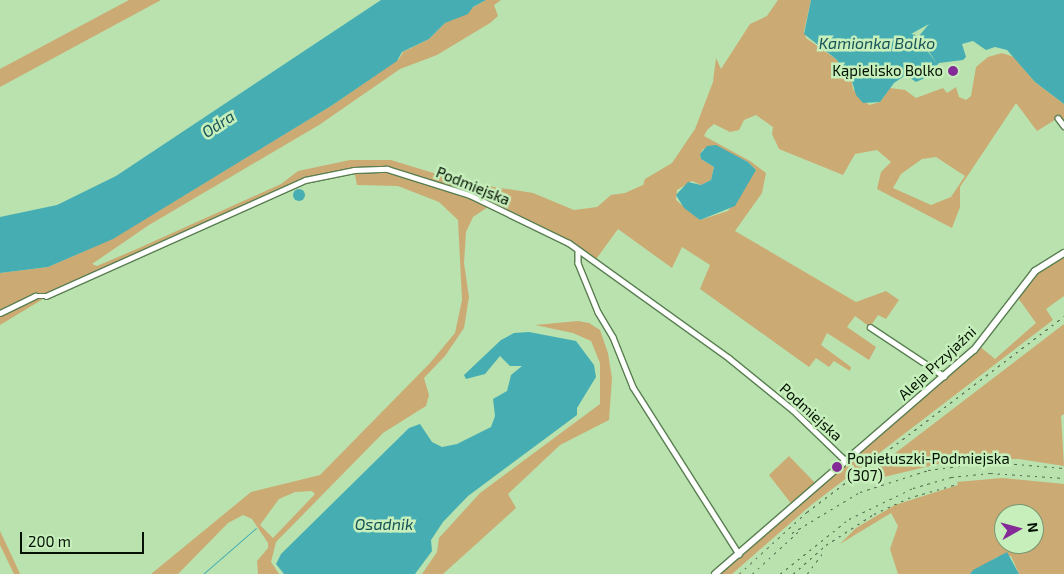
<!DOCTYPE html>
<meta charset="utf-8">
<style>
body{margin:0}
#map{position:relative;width:1064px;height:574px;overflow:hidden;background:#b9e2af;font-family:"Exo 2",sans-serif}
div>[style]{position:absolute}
.green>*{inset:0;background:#ccaa73}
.water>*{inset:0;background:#46aeb3}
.round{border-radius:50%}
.pier>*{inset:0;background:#b9e2af}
.stream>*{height:1px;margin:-0.5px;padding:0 0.5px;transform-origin:0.5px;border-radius:0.5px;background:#46aeb3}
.roads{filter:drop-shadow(1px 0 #5a7f51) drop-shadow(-1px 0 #5a7f51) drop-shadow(0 1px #5a7f51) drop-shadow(0 -1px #5a7f51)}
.street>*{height:4.5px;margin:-2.25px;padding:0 2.25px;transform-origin:2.25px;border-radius:2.25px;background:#fff}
.secondary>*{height:6px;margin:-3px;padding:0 3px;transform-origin:3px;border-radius:3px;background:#fff}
.rail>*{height:1px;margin-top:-0.5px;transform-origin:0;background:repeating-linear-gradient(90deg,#526b4d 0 2.5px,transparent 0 7.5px)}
.dots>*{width:14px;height:14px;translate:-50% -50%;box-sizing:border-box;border:2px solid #c6efbc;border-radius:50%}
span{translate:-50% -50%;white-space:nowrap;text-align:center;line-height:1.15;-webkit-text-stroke:5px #c6efbc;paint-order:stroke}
.poi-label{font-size:15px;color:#051203}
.right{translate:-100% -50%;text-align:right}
.left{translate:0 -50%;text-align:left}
.street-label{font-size:15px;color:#051203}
.water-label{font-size:16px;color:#195457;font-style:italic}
.north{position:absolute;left:994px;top:504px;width:50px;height:50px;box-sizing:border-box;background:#c6efbc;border:1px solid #799772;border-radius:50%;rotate:83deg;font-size:14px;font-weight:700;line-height:20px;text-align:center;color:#051203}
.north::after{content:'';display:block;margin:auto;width:18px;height:22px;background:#842b98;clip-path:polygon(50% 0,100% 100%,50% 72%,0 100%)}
.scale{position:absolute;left:20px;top:532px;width:124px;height:22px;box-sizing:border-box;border:2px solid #051203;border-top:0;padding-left:6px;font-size:15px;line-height:18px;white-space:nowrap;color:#051203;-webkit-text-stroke:4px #c6efbc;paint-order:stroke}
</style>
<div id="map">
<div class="green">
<div style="clip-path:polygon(129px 0,161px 0,0 87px,0 69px)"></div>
<div style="clip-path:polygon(evenodd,486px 0,501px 0,494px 5px,498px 16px,490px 23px,437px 55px,400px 69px,319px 125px,149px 225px,92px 264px,97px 266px,139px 248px,281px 184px,298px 171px,350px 160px,391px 160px,463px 182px,533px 193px,574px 210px,597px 207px,611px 195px,625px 193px,643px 185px,645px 179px,672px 163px,695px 129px,713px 82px,716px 58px,721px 69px,750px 24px,767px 16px,778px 0,811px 0,804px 31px,806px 38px,836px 59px,851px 78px,853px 89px,869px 105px,880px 102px,890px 88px,905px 90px,916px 98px,943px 88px,947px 93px,956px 87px,959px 97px,966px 100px,971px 96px,976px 67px,988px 57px,1002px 53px,1014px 57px,1035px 82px,1064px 104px,1064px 126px,1058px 118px,1037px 131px,1016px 103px,960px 187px,960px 207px,952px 228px,877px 189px,881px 172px,891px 162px,877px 150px,855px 154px,843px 175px,779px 149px,772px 134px,773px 127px,756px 115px,744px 120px,739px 130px,730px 132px,714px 124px,707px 130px,704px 136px,750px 161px,766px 173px,762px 193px,735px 231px,856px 302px,886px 291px,899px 300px,886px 319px,878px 315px,870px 327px,855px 316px,847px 327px,876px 347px,869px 360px,827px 333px,821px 345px,851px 367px,850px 371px,834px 361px,829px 367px,816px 358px,809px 367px,700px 289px,710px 265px,682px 247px,672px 268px,618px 229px,594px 262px,574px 247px,491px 205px,473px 217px,466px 232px,464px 263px,469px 297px,464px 328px,445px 356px,424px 378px,429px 395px,426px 406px,383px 433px,276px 542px,271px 562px,279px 574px,258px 574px,257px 561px,268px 548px,268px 543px,252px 519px,243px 515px,228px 523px,178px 574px,151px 574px,251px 492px,320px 475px,430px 363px,455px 333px,462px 300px,458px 220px,439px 202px,398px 186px,357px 185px,354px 170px,315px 177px,48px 296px,0 325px,0 273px,48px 267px,112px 239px,331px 106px,399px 59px,403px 52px,429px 39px,445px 23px,486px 0,716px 146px,748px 162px,756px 170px,728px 211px,700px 220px,676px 200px,677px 190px,692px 181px,701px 185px,711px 180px,714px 167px,701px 159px,700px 154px,703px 149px,716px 146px,486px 0,936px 157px,965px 176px,951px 197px,931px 205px,893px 188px,901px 174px,922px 159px,936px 157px,486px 0,312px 491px,315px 494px,273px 538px,260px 525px,279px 499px,295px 492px,312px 491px)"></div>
<div style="clip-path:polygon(1064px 253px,1064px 296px,1046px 309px,1053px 320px,810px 506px,732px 574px,716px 574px,793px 506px,769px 475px,789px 456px,817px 485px,978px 345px,995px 359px,1036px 323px,1016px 295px,1031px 276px)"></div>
<div style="clip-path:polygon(578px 321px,589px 323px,600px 330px,608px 353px,612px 378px,609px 420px,560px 445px,508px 494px,516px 508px,443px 574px,422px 574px,437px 552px,439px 538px,480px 493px,600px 404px,600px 363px,591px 341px,573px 333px,535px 325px)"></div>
<div style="clip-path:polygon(1064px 324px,1064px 414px,1061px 416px,1064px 466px,1019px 459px,985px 459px,938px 464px,884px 477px,877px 467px)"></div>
<div style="clip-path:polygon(evenodd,1002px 478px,1064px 484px,1064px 574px,1019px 574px,1011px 556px,997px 557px,970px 574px,898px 574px,890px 549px,898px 526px,891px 513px,840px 544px,856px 528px,895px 505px,958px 485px,957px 482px,1002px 478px,1004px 514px,1034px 514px,1034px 544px,1004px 544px,1004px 514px)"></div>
<div style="clip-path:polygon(0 531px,16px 565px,20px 574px,14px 574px,0 545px)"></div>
</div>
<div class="water">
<div style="clip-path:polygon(381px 0,486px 0,473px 7px,468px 14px,445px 23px,429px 39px,402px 52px,397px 61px,331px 106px,113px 239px,48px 267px,0 273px,0 217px,57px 205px,116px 176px)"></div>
<div style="clip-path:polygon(811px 0,1064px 0,1064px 104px,1035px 82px,1007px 50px,995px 47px,986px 50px,973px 41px,962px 44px,966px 57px,963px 60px,939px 63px,927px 77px,916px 82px,906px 75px,894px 83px,880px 102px,863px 103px,856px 95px,851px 78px,836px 59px,804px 34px)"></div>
<div style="clip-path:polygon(716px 145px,748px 162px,756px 170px,735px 206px,700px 220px,684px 208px,676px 195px,688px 182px,701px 185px,711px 180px,714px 167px,701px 159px,700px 154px,707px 146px)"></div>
<div class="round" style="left:293px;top:189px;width:12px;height:12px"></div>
<div style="clip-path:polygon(529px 332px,576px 341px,594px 365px,596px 377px,577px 408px,577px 415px,468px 496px,443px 522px,431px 540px,432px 551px,415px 574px,284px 574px,276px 564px,281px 554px,409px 428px,420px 424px,432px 442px,442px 447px,457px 444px,491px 427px,495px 416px,493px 399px,507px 391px,511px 375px,522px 366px,510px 366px,500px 356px,485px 374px,466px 379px,464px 375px,501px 340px,514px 333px)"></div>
<div style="clip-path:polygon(1007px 552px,1019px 574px,970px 574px,973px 570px)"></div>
</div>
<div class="pier">
<div style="clip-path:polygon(929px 24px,919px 36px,937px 64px,916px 35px,911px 34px)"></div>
</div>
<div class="stream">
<div style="left:203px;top:574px;width:70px;rotate:-41deg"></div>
</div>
<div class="roads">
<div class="street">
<div style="left:1058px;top:118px;width:10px;rotate:53deg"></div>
<div style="left:578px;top:250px;width:13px;rotate:90deg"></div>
<div style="left:578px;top:263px;width:53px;rotate:67.8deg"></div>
<div style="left:598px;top:312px;width:29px;rotate:59deg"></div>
<div style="left:613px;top:337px;width:54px;rotate:68.2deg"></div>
<div style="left:633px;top:387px;width:198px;rotate:57.6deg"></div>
<div style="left:0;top:313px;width:39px;rotate:-26deg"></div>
<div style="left:35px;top:296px;width:11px"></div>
<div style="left:46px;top:296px;width:284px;rotate:-24.1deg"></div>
<div style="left:305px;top:180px;width:50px;rotate:-11.5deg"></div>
<div style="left:354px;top:170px;width:33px;rotate:-2deg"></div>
<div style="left:387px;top:169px;width:87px;rotate:17.4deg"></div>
<div style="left:470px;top:195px;width:110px;rotate:25.9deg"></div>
<div style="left:569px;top:243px;width:197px;rotate:35.7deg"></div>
<div style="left:729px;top:358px;width:82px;rotate:39.1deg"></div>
<div style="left:793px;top:410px;width:74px;rotate:43.9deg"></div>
<div style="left:870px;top:327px;width:89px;rotate:33.5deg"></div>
</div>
<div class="secondary">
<div style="left:715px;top:574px;width:342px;rotate:-40.9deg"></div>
<div style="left:974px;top:350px;width:100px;rotate:-52.3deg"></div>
<div style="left:1035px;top:271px;width:34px;rotate:-32deg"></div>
</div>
</div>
<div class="rail">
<div style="left:792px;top:533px;width:79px;rotate:-31.1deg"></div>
<div style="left:860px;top:492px;width:71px;rotate:-17.9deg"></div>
<div style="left:928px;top:470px;width:64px;rotate:-7.1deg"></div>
<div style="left:992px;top:462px;width:72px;rotate:4.8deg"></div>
<div style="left:739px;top:574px;width:92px;rotate:-42.4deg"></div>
<div style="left:807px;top:512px;width:323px;rotate:-37.3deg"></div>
<div style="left:752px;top:574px;width:64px;rotate:-42.5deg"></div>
<div style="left:780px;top:574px;width:88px;rotate:-38.6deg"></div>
<div style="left:849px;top:519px;width:71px;rotate:-25.8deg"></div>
<div style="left:913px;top:488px;width:40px;rotate:-16deg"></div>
<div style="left:951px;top:477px;width:39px;rotate:-6deg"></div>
<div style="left:990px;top:473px;width:74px;rotate:3.9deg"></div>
<div style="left:793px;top:574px;width:44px;rotate:-41.3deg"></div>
<div style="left:826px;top:545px;width:57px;rotate:-32.9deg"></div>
<div style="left:874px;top:514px;width:38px;rotate:-25deg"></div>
<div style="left:908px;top:498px;width:51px;rotate:-15.9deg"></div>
<div style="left:807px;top:574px;width:25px;rotate:-53deg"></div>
</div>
<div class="dots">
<div style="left:953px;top:71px;background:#842b98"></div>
<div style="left:837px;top:467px;background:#842b98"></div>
</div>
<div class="poi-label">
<span class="right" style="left:943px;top:71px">Kąpielisko Bolko</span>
<span class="left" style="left:847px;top:467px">Popiełuszki-Podmiejska<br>(307)</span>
</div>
<div class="street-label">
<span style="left:473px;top:186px;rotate:22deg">Podmiejska</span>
<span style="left:937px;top:363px;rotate:-43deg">Aleja Przyjaźni</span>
<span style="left:811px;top:412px;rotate:42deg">Podmiejska</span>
</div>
<div class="water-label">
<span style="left:877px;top:43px">Kamionka Bolko</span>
<span style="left:218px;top:124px;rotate:-33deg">Odra</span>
<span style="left:384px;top:524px">Osadnik</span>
</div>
<div class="north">N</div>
<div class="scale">200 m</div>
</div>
